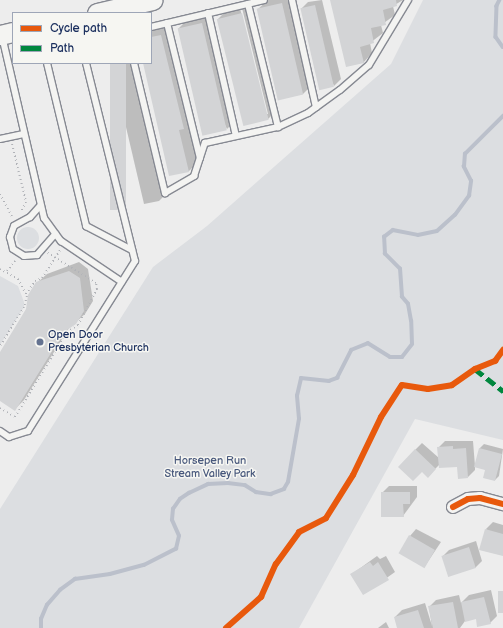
<!DOCTYPE html>
<style>
body{margin:0}
#map{position:relative;width:503px;height:628px;overflow:hidden;background:#ededed;font-family:"Balsamiq Sans",sans-serif}
div>[style]{position:absolute}
.green>*{inset:0;background:#dcdee1}
.round{border-radius:50%}
.shadow>*{inset:0;background:#0003}
.stream>*{height:3.5px;margin:-1.75px;padding:0 1.75px;transform-origin:1.75px;border-radius:1.75px;background:#bbc0cb}
.building>*{inset:0;background:#d3d4d6;transform-origin:0 0}
.path>*{height:2px;margin-top:-1px;transform-origin:0;background:repeating-linear-gradient(90deg,#b1b3b8 0 1px,transparent 0 4px)}
.roads{filter:drop-shadow(1px 0 #868992) drop-shadow(-1px 0 #868992) drop-shadow(0 1px #868992) drop-shadow(0 -1px #868992)}
.service>*{height:6px;margin:-3px;padding:0 3px;transform-origin:3px;border-radius:3px;background:#f4f4f2}
.minor>*{height:12px;margin:-6px;padding:0 6px;transform-origin:6px;border-radius:6px;background:#f4f4f2}
.primary>*{height:19px;margin:-9.5px;padding:0 9.5px;transform-origin:9.5px;border-radius:9.5px;background:#f4f4f2}
.quiet>*{height:5px;margin-top:-2.5px;transform-origin:0;background:repeating-linear-gradient(90deg,#00873e 0 10px,transparent 0 15px)}
.cycleway>*{height:6px;margin:-3px;padding:0 3px;transform-origin:3px;border-radius:3px;background:#e8590c}
.dots>*{width:11px;height:11px;translate:-50% -50%;box-sizing:border-box;border:2px solid #f6f6f2;border-radius:50%}
span{translate:-50% -50%;white-space:nowrap;text-align:center;line-height:1.15;-webkit-text-stroke:3px #f6f6f2;paint-order:stroke}
.poi-label{font-size:11px;color:#1b2f5e}
.left{translate:0 -50%;text-align:left}
.park-label{font-size:11px;color:#48587c}
.legend{position:absolute;left:12px;top:12px;width:140px;height:52px;box-sizing:border-box;background:#f6f6f2;border:1px solid #9ea6b7;margin:0;padding:5px 7px;list-style:none;font-size:12px;color:#1b2f5e}
.legend li{display:flex;align-items:center;gap:8px;height:20px}
.legend b{width:20px;border:1px solid #9ea6b7}
</style>
<div id="map">
<div class="green">
<div style="clip-path:polygon(423px 0,503px 0,503px 440px,415px 419px,299px 628px,0 628px,0 509px,153px 267px,207px 226px,391px 64px)"></div>
<div class="round" style="left:17px;top:227px;width:22px;height:22px"></div>
<div style="clip-path:polygon(0 276px,18px 286px,24px 302px,24px 307px,0 345px)"></div>
</div>
<div class="shadow">
<div style="clip-path:polygon(268px 0,292px 0,312px 85px,303px 94px,280px 99px,258px 9px)"></div>
<div style="clip-path:polygon(322px 0,341px 79px,334px 86px,301px 9px,308px 2px)"></div>
<div style="clip-path:polygon(331px 0,403px 0,393px 6px,395px 15px,381px 25px,383px 33px,370px 43px,372px 53px,363px 63px)"></div>
<div style="clip-path:polygon(evenodd,251px 4px,277px 110px,267px 120px,218px 19px,227px 10px,251px 4px,240px 8px,242px 8px,268px 114px,266px 114px,240px 8px)"></div>
<div style="clip-path:polygon(211px 14px,236px 120px,227px 129px,178px 29px,187px 20px)"></div>
<div style="clip-path:polygon(170px 26px,198px 162px,189px 171px,170px 174px,144px 63px,151px 63px,151px 31px)"></div>
<div style="clip-path:polygon(111px 63px,137px 63px,168px 192px,159px 201px,144px 204px)"></div>
<div style="clip-path:polygon(79px 262px,88px 269px,93px 301px,85px 314px,69px 328px,24px 400px,15px 409px,0 399px,0 354px,27px 310px,37px 283px,47px 274px)"></div>
<div style="clip-path:polygon(445px 441px,473px 441px,475px 466px,480px 448px,484px 444px,503px 449px,499px 476px,495px 480px,487px 470px,475px 466px,475px 470px,468px 477px,458px 466px,440px 464px,428px 476px,415px 450px,422px 443px,439px 458px,438px 448px)"></div>
<div style="clip-path:polygon(389px 486px,417px 486px,417px 497px,403px 516px,382px 493px)"></div>
<div style="clip-path:polygon(493px 522px,503px 525px,503px 555px,486px 529px)"></div>
<div style="clip-path:polygon(416px 529px,441px 542px,425px 566px,410px 536px)"></div>
<div style="clip-path:polygon(476px 541px,482px 561px,475px 568px,442px 557px,449px 550px)"></div>
<div style="clip-path:polygon(377px 556px,380px 559px,386px 556px,395px 572px,364px 594px,352px 574px)"></div>
<div style="clip-path:polygon(491px 590px,497px 616px,490px 623px,476px 618px,465px 621px,460px 628px,398px 628px,395px 617px,402px 610px,425px 603px,432px 626px,429px 607px,436px 600px,459px 595px,461px 603px,469px 595px)"></div>
<div style="clip-path:polygon(386px 622px,389px 628px,378px 628px)"></div>
</div>
<div class="stream">
<div style="left:500px;top:0;width:7px;rotate:117deg"></div>
<div style="left:497px;top:6px;width:31px;rotate:92deg"></div>
<div style="left:496px;top:37px;width:12px;rotate:55deg"></div>
<div style="left:41px;top:628px;width:9px;rotate:-90deg"></div>
<div style="left:41px;top:619px;width:15px;rotate:-67deg"></div>
<div style="left:47px;top:605px;width:20px;rotate:-49deg"></div>
<div style="left:60px;top:590px;width:19px;rotate:-36deg"></div>
<div style="left:75px;top:579px;width:35px;rotate:-8deg"></div>
<div style="left:110px;top:574px;width:35px;rotate:-15deg"></div>
<div style="left:144px;top:565px;width:36px;rotate:-27deg"></div>
<div style="left:176px;top:549px;width:13px;rotate:-77deg"></div>
<div style="left:179px;top:536px;width:17px;rotate:-114deg"></div>
<div style="left:172px;top:520px;width:11px;rotate:-85deg"></div>
<div style="left:173px;top:509px;width:12px;rotate:-55deg"></div>
<div style="left:180px;top:499px;width:11px;rotate:-34deg"></div>
<div style="left:189px;top:493px;width:21px;rotate:-25deg"></div>
<div style="left:208px;top:484px;width:20px;rotate:-3deg"></div>
<div style="left:228px;top:483px;width:17px;rotate:7deg"></div>
<div style="left:245px;top:485px;width:13px;rotate:32deg"></div>
<div style="left:256px;top:492px;width:15px;rotate:8deg"></div>
<div style="left:271px;top:494px;width:14px;rotate:-21deg"></div>
<div style="left:284px;top:489px;width:8px;rotate:-60deg"></div>
<div style="left:288px;top:482px;width:64px;rotate:-80.1deg"></div>
<div style="left:299px;top:419px;width:23px;rotate:-95deg"></div>
<div style="left:297px;top:396px;width:18px;rotate:-77deg"></div>
<div style="left:301px;top:378px;width:28px;rotate:6deg"></div>
<div style="left:329px;top:381px;width:9px;rotate:-21deg"></div>
<div style="left:337px;top:378px;width:31px;rotate:-63deg"></div>
<div style="left:351px;top:350px;width:18px;rotate:-22deg"></div>
<div style="left:368px;top:343px;width:26px;rotate:32deg"></div>
<div style="left:390px;top:357px;width:12px"></div>
<div style="left:402px;top:357px;width:16px;rotate:-52deg"></div>
<div style="left:412px;top:344px;width:23px;rotate:-92deg"></div>
<div style="left:411px;top:321px;width:17px;rotate:-100deg"></div>
<div style="left:408px;top:304px;width:9px;rotate:-131deg"></div>
<div style="left:402px;top:297px;width:28px;rotate:-94deg"></div>
<div style="left:400px;top:269px;width:21px;rotate:-135deg"></div>
<div style="left:385px;top:254px;width:17px;rotate:-93deg"></div>
<div style="left:384px;top:237px;width:11px;rotate:-38deg"></div>
<div style="left:393px;top:230px;width:25px;rotate:11deg"></div>
<div style="left:418px;top:235px;width:19px;rotate:-12deg"></div>
<div style="left:437px;top:231px;width:24px;rotate:-42deg"></div>
<div style="left:455px;top:215px;width:24px;rotate:-54deg"></div>
<div style="left:469px;top:196px;width:15px;rotate:-82deg"></div>
<div style="left:471px;top:181px;width:16px;rotate:-117deg"></div>
<div style="left:464px;top:167px;width:13px;rotate:-86deg"></div>
<div style="left:465px;top:154px;width:54px;rotate:-45deg"></div>
</div>
<div class="building">
<div style="clip-path:polygon(330px 0,396px 0,397px 6px,383px 10px,386px 25px,371px 28px,374px 43px,360px 47px,364px 63px,346px 67px)"></div>
<div style="left:282px;top:3px;width:94px;height:26px;rotate:77deg"></div>
<div style="left:315px;top:5px;width:84px;height:15px;rotate:77deg"></div>
<div style="left:242px;top:13px;width:110px;height:26px;rotate:76deg"></div>
<div style="left:202px;top:23px;width:110px;height:25px;rotate:77deg"></div>
<div style="clip-path:polygon(161px 35px,184px 129px,179px 130px,189px 172px,169px 176px,143px 63px,151px 63px,151px 37px)"></div>
<div style="left:110px;top:63px;width:16px;height:147px"></div>
<div style="clip-path:polygon(69px 271px,80px 278px,84px 311px,76px 324px,64px 332px,15px 411px,0 401px,0 352px,26px 309px,28px 295px,36px 282px)"></div>
<div style="clip-path:polygon(453px 446px,453px 449px,466px 448px,468px 478px,458px 479px,457px 467px,439px 468px,437px 447px)"></div>
<div style="clip-path:polygon(479px 448px,502px 454px,495px 481px,483px 478px,485px 470px,474px 467px)"></div>
<div style="clip-path:polygon(415px 449px,436px 469px,428px 478px,422px 472px,413px 481px,398px 467px)"></div>
<div style="clip-path:polygon(381px 492px,410px 492px,410px 504px,403px 504px,404px 517px,381px 517px)"></div>
<div style="clip-path:polygon(485px 529px,503px 534px,503px 556px,479px 550px)"></div>
<div style="left:409px;top:535px;width:30px;height:21px;rotate:30deg"></div>
<div style="left:469px;top:547px;width:22px;height:29px;rotate:72deg"></div>
<div style="clip-path:polygon(370px 562px,373px 566px,378px 562px,389px 580px,363px 595px,350px 574px)"></div>
<div style="left:498px;top:591px;width:5px;height:22px"></div>
<div style="clip-path:polygon(484px 597px,491px 624px,477px 627px,476px 619px,465px 622px,461px 602px)"></div>
<div style="clip-path:polygon(453px 602px,458px 628px,433px 628px,428px 606px)"></div>
<div style="clip-path:polygon(418px 610px,424px 628px,397px 628px,394px 617px)"></div>
</div>
<div class="path">
<div style="left:12px;top:144px;width:60px;rotate:76.4deg"></div>
<div style="left:26px;top:202px;width:11px;rotate:117deg"></div>
<div style="left:0;top:194px;width:26px;rotate:62deg"></div>
<div style="left:0;top:269px;width:21px;rotate:29deg"></div>
<div style="left:18px;top:279px;width:19px;rotate:62deg"></div>
<div style="left:27px;top:296px;width:11px;rotate:105deg"></div>
<div style="left:24px;top:307px;width:46px;rotate:121.6deg"></div>
<div style="left:7px;top:271px;width:13px;rotate:-51deg"></div>
<div style="left:26px;top:294px;width:16px;rotate:-55deg"></div>
<div style="left:35px;top:281px;width:8px;rotate:-23deg"></div>
<div style="left:42px;top:278px;width:35px;rotate:-57deg"></div>
<div style="left:0;top:408px;width:17px;rotate:31deg"></div>
<div style="left:15px;top:417px;width:100px;rotate:-58.5deg"></div>
<div style="left:67px;top:332px;width:13px;rotate:-32deg"></div>
<div style="left:78px;top:325px;width:41px;rotate:-62.2deg"></div>
<div style="left:97px;top:289px;width:6px;rotate:-99deg"></div>
<div style="left:96px;top:283px;width:57px;rotate:-148deg"></div>
</div>
<div class="roads">
<div class="service">
<div style="left:292px;top:0;width:110px;rotate:77.4deg"></div>
<div style="left:248px;top:4px;width:127px;rotate:76.3deg"></div>
<div style="left:208px;top:13px;width:126px;rotate:77.2deg"></div>
<div style="left:167px;top:23px;width:139px;rotate:76.3deg"></div>
<div style="left:151px;top:27px;width:116px;rotate:-13.4deg"></div>
<div style="left:2px;top:36px;width:187px;rotate:77deg"></div>
<div style="left:44px;top:218px;width:29px;rotate:54deg"></div>
<div style="left:61px;top:241px;width:73px;rotate:33.9deg"></div>
<div style="left:47px;top:63px;width:168px;rotate:76.5deg"></div>
<div style="left:86px;top:226px;width:52px;rotate:27.6deg"></div>
<div style="left:134px;top:63px;width:134px;rotate:76.6deg"></div>
<div style="left:165px;top:193px;width:34px;rotate:-30deg"></div>
<div style="left:194px;top:176px;width:35px;rotate:-72deg"></div>
<div style="left:205px;top:143px;width:75px;rotate:-12.4deg"></div>
<div style="left:278px;top:127px;width:33px;rotate:-25deg"></div>
<div style="left:308px;top:113px;width:39px;rotate:-36deg"></div>
<div style="left:340px;top:90px;width:38px;rotate:-41deg"></div>
<div style="left:369px;top:65px;width:76px;rotate:-59deg"></div>
<div style="left:0;top:139px;width:24px;rotate:-12deg"></div>
<div style="left:40px;top:206px;width:15px;rotate:132deg"></div>
<div style="left:30px;top:217px;width:18px;rotate:151deg"></div>
<div style="left:14px;top:226px;width:12px;rotate:110deg"></div>
<div style="left:10px;top:237px;width:12px;rotate:76deg"></div>
<div style="left:13px;top:249px;width:13px;rotate:32deg"></div>
<div style="left:24px;top:256px;width:13px;rotate:-4deg"></div>
<div style="left:37px;top:255px;width:28px;rotate:-49deg"></div>
<div style="left:0;top:431px;width:11px;rotate:34deg"></div>
<div style="left:9px;top:437px;width:20px;rotate:-18deg"></div>
<div style="left:28px;top:431px;width:201px;rotate:-57.8deg"></div>
<div style="left:135px;top:261px;width:204px;rotate:-103.9deg"></div>
</div>
<div class="minor">
<div style="left:453px;top:507px;width:17px;rotate:-28deg"></div>
<div style="left:468px;top:499px;width:12px;rotate:-5deg"></div>
<div style="left:480px;top:498px;width:24px;rotate:15deg"></div>
</div>
<div class="primary">
<div style="left:97px;top:13px;width:57px;rotate:-13.1deg"></div>
<div style="left:0;top:35px;width:13px;rotate:-13deg"></div>
</div>
</div>
<div class="quiet">
<div style="left:475px;top:369px;width:36px;rotate:38deg"></div>
</div>
<div class="cycleway">
<div style="left:453px;top:507px;width:17px;rotate:-28deg"></div>
<div style="left:468px;top:499px;width:12px;rotate:-5deg"></div>
<div style="left:480px;top:498px;width:24px;rotate:15deg"></div>
<div style="left:226px;top:628px;width:47px;rotate:-41.5deg"></div>
<div style="left:261px;top:597px;width:36px;rotate:-66deg"></div>
<div style="left:276px;top:564px;width:39px;rotate:-54deg"></div>
<div style="left:299px;top:532px;width:30px;rotate:-27deg"></div>
<div style="left:326px;top:518px;width:51px;rotate:-57.9deg"></div>
<div style="left:353px;top:475px;width:64px;rotate:-64.2deg"></div>
<div style="left:381px;top:417px;width:38px;rotate:-57deg"></div>
<div style="left:402px;top:385px;width:26px;rotate:9deg"></div>
<div style="left:428px;top:389px;width:24px;rotate:-9deg"></div>
<div style="left:452px;top:385px;width:28px;rotate:-35deg"></div>
<div style="left:475px;top:369px;width:22px;rotate:-22deg"></div>
<div style="left:495px;top:361px;width:14px;rotate:-54deg"></div>
</div>
<div class="dots">
<div style="left:40px;top:342px;background:#647290"></div>
</div>
<div class="poi-label">
<span class="left" style="left:48px;top:342px">Open Door<br>Presbyterian Church</span>
</div>
<div class="park-label">
<span style="left:210px;top:468px">Horsepen Run<br>Stream Valley Park</span>
</div>
<ul class="legend">
<li><b style="height:5px;background:#e8590c"></b>Cycle path</li>
<li><b style="height:5px;background:#00873e"></b>Path</li>
</ul>
</div>
